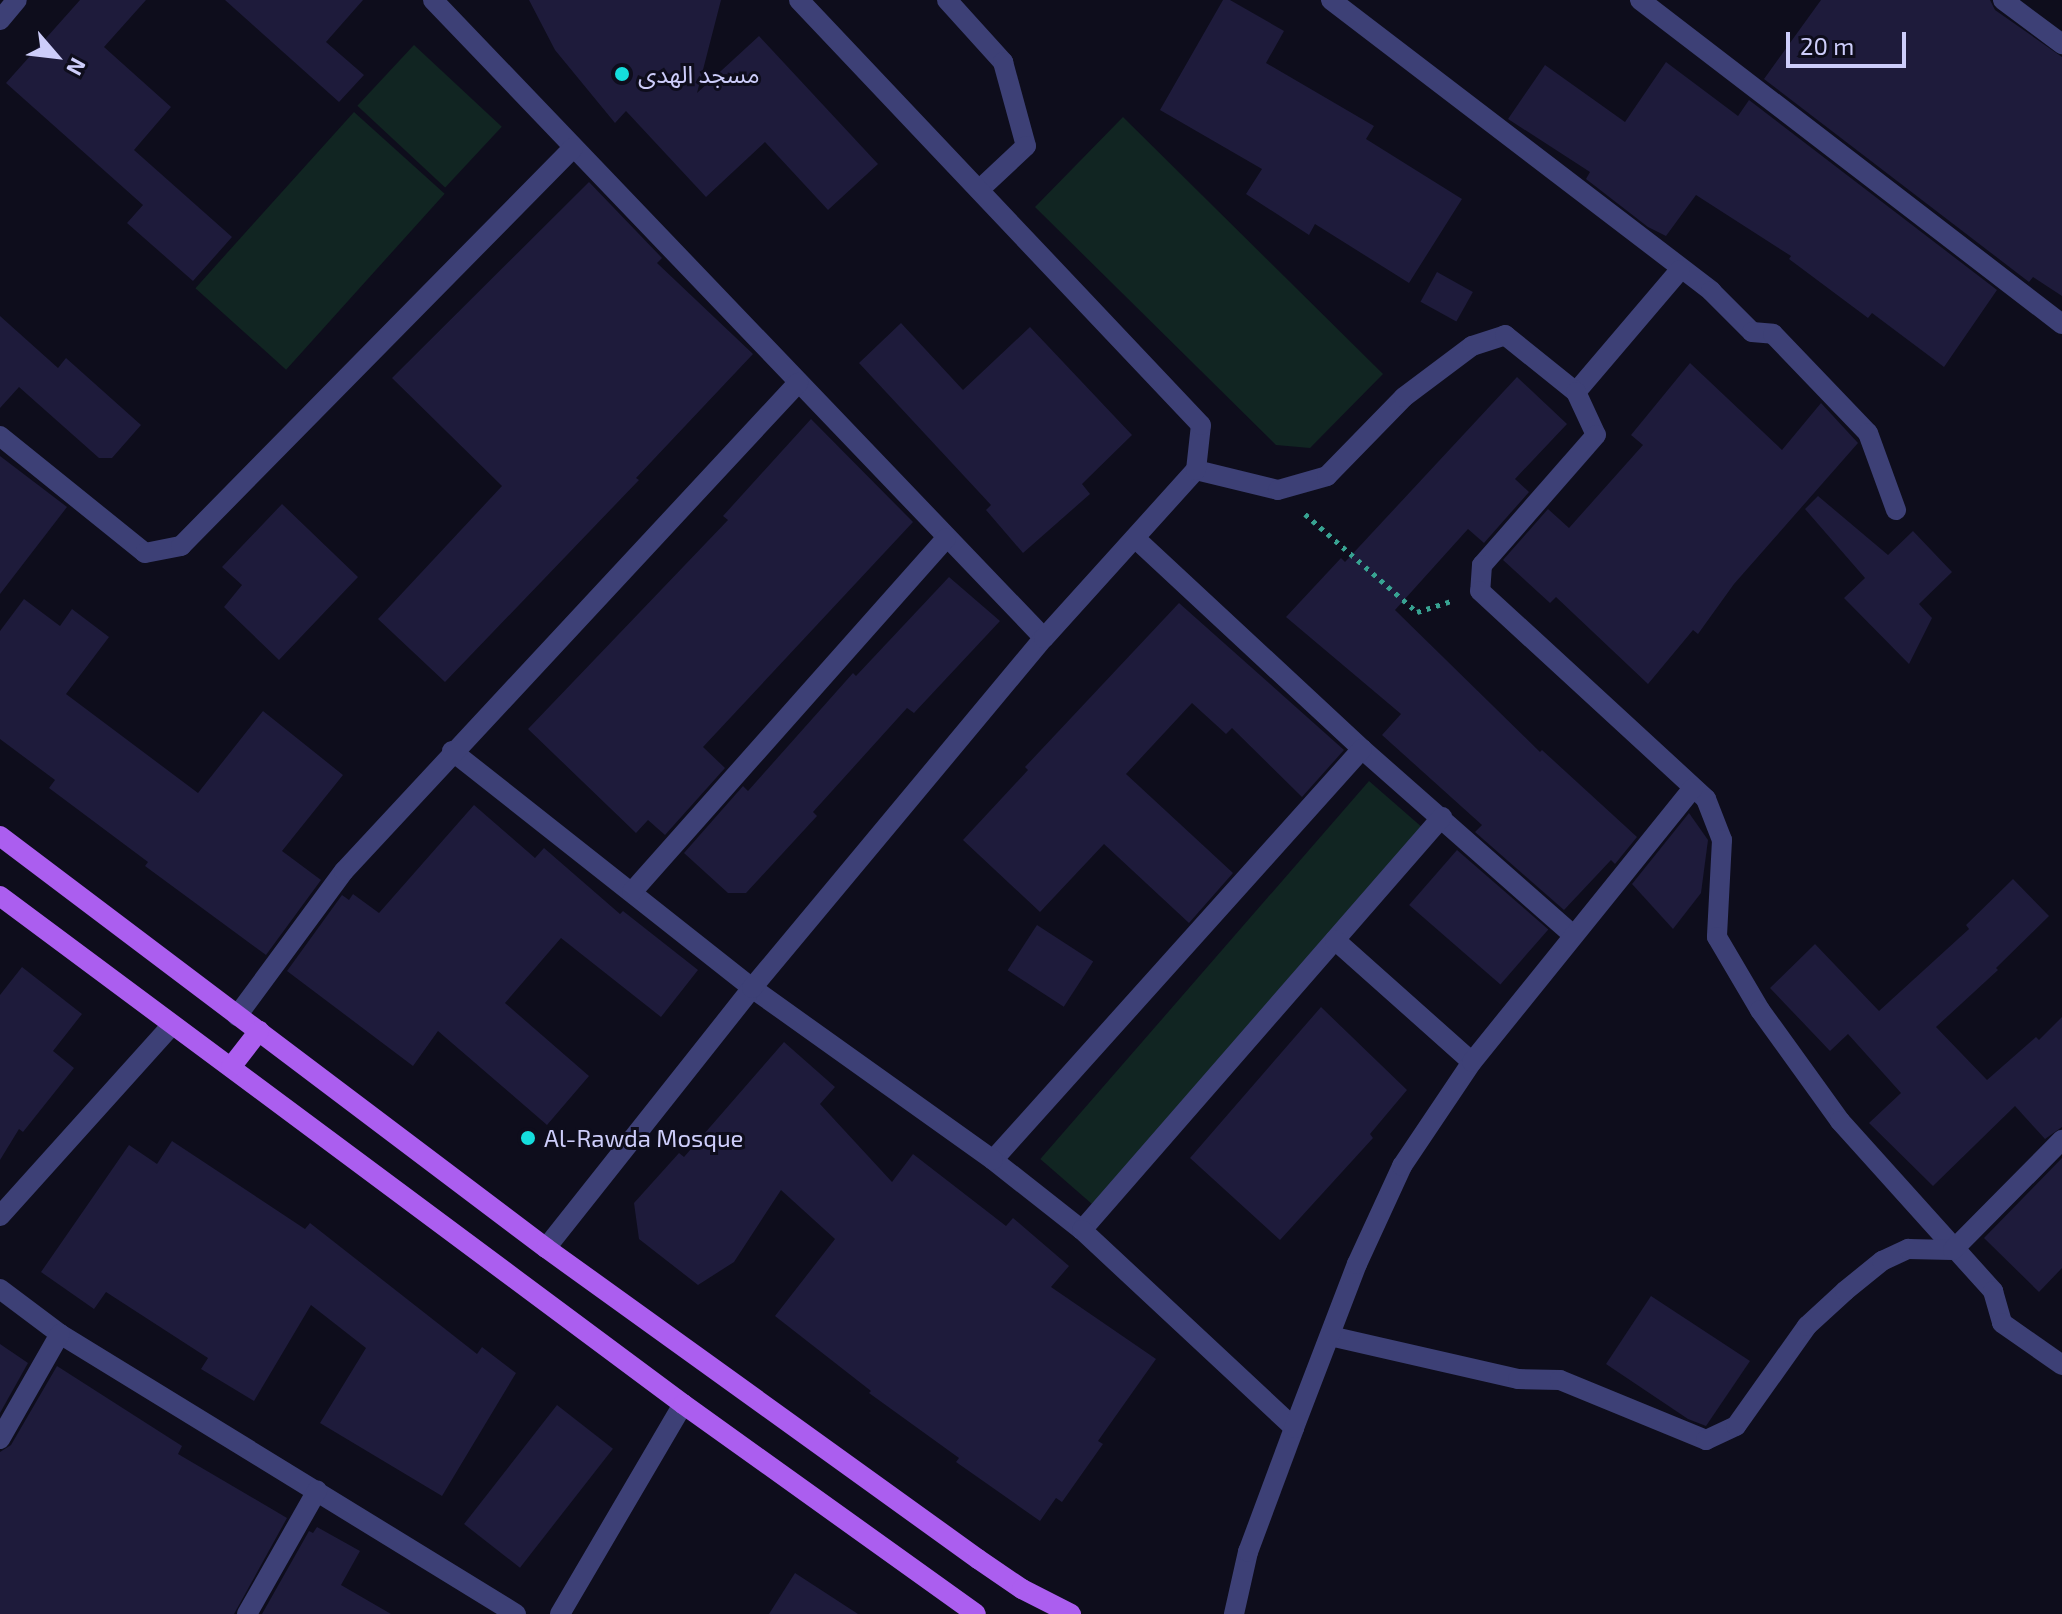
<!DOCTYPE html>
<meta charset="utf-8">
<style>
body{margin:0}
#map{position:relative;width:2062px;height:1614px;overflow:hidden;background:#0e0d1c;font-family:"Exo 2","Noto Sans Arabic",sans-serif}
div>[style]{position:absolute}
.green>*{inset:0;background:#112522;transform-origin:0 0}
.building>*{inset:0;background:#1e1b3b;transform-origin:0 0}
.path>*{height:5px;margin-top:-2.5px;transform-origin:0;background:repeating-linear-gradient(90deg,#38a392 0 4px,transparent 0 10px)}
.minor>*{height:20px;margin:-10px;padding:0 10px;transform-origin:10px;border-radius:10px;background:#3d4076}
.major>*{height:20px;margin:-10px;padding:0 10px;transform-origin:10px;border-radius:10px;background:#ab5eef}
.dots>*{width:22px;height:22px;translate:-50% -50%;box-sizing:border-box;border:4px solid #0e0d1c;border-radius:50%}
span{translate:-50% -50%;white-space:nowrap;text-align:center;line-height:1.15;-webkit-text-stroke:6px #0e0d1c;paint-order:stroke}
.poi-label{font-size:24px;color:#cdcdfa}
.left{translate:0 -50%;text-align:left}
.north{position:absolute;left:16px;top:16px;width:80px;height:80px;-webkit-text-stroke:6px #0e0d1c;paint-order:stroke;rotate:118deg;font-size:22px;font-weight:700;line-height:32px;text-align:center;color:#cdcdfa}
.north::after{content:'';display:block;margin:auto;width:28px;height:36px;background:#cdcdfa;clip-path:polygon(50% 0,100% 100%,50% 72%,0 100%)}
.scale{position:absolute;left:1786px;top:32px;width:120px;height:36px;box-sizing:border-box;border:4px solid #cdcdfa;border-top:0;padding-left:10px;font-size:24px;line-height:28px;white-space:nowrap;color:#cdcdfa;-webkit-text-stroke:6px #0e0d1c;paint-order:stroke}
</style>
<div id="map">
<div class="green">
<div style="left:414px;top:45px;width:120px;height:83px;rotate:43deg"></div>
<div style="left:354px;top:112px;width:122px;height:237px;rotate:42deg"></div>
<div style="clip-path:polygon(1123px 117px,1383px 374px,1310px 448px,1276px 445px,1035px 207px)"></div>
<div style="left:1369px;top:781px;width:73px;height:501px;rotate:41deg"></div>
</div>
<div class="building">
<div style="clip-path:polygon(80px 0,146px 0,104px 47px,171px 107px,134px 150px,232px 237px,193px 281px,127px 223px,143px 205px,6px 83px)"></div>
<div style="clip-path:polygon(225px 0,363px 0,326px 42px,364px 75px,339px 102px)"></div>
<div style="clip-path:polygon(529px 0,721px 0,697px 93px,759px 36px,878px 164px,828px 210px,765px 142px,706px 197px,626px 111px,615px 123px,555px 50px)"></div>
<div style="clip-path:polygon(1223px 0,1230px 0,1284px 31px,1266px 63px,1374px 126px,1366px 139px,1462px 199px,1409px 283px,1315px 224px,1309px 235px,1246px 194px,1262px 169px,1160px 110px)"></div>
<div style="clip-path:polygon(1821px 0,1990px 0,1995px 10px,2062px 57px,2062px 296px,2033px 277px,2029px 282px,1764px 79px)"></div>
<div style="clip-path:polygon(1666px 62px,1738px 116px,1749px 100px,1997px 290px,1944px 367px,1872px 313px,1868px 318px,1789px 259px,1791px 256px,1696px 195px,1666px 236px,1648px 227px,1586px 179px,1590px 172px,1508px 119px,1545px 65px,1625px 122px)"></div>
<div style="clip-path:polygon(589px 182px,662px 258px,657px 263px,753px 354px,636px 478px,639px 480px,445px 682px,378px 619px,502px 486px,392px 378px)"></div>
<div style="left:1437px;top:272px;width:41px;height:34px;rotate:29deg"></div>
<div style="clip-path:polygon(0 316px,58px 368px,66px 358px,141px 425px,112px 458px,99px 458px,19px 387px,0 408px)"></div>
<div style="clip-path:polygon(901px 323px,963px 390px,1030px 327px,1132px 435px,1082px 484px,1090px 494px,1023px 553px,986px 510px,991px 505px,859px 363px)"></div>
<div style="clip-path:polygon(1690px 363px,1782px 450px,1821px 403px,1858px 443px,1734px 584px,1698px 634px,1693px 630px,1648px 684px,1556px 597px,1550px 603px,1503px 560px,1548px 509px,1569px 528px,1643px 445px,1631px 435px)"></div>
<div style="clip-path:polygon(1517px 377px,1567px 424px,1515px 479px,1529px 492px,1484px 543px,1468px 529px,1395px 610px,1540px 752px,1542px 750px,1637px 837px,1615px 864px,1611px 860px,1564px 910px,1475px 832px,1482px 825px,1382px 735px,1401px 714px,1286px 617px,1341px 558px,1345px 562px)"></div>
<div style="clip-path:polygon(811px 419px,913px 522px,703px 747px,725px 768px,665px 835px,648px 820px,636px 833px,528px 729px,728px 520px,723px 516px)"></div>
<div style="clip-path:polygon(0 456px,67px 507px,0 594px)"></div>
<div style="clip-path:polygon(1818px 496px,1888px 555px,1913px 531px,1952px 572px,1919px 604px,1932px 618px,1909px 664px,1844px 598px,1865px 578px,1805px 509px)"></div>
<div style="clip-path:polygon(282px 504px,358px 577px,279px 660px,224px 607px,242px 585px,222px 567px)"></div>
<div style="clip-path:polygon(949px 577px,1000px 621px,914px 713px,907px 708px,813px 812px,817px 816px,746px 893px,728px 893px,684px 853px,743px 786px,748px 791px,853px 673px,856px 676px)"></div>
<div style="clip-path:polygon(24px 599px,60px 626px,72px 609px,109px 637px,66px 694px,198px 793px,263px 711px,343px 775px,282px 851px,321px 880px,266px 955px,145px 866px,148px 862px,49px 788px,55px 780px,0 739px,0 631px)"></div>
<div style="clip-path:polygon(1179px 603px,1344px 750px,1302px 797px,1232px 728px,1226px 734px,1192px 703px,1126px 774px,1233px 873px,1189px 923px,1104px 844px,1040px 912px,963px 840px,1028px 770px,1025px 767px)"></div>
<div style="clip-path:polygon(474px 805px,535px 858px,544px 848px,620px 914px,623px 911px,698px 970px,661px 1017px,561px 938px,505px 1003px,589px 1076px,547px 1125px,438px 1031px,413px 1066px,287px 971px,342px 895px,349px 900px,353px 894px,379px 913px)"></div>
<div style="clip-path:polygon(1689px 813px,1708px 840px,1701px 893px,1673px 929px,1632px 884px)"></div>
<div style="left:1457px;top:850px;width:121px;height:73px;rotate:41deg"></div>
<div style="clip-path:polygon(2013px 879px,2049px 916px,1996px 968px,1998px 970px,1936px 1027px,1987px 1080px,2036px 1037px,2039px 1040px,2062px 1017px,2062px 1127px,2045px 1139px,2015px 1106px,1933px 1186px,1869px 1123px,1901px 1093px,1848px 1034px,1830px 1051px,1770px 988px,1815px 944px,1879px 1011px,1969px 929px,1966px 925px)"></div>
<div style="left:1037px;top:925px;width:67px;height:54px;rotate:33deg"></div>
<div style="clip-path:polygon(22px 967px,82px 1014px,53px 1051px,74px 1068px,23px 1132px,19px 1129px,0 1160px,0 995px)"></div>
<div style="clip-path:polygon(1321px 1007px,1407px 1090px,1370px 1134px,1373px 1138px,1280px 1240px,1190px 1158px)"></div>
<div style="clip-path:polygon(784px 1042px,835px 1087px,820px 1104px,892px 1182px,913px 1154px,1006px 1226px,1013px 1218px,1069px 1266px,1051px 1287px,1156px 1359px,1098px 1441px,1103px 1444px,1062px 1502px,1056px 1498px,1040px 1521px,956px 1462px,959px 1458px,869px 1393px,871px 1391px,775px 1316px,835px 1239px,781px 1190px,734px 1262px,698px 1285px,639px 1239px,634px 1203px,679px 1153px,684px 1157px)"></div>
<div style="clip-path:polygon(172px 1141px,305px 1229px,310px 1223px,477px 1354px,482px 1347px,516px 1373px,442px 1496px,320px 1423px,366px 1348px,311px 1305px,254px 1401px,201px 1369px,208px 1358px,106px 1292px,94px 1309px,41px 1272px,129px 1145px,157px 1164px)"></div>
<div style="clip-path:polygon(2062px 1158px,2062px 1268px,2039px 1292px,1984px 1238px)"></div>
<div style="clip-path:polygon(1651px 1296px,1750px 1361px,1706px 1426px,1688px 1419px,1606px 1364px)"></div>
<div style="clip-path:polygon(0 1344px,28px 1363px,0 1413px)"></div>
<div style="clip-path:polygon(57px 1366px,182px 1446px,178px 1454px,287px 1518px,234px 1614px,0 1614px,0 1452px,11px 1445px)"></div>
<div style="left:557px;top:1405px;width:71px;height:151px;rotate:38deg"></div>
<div style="clip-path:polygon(317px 1527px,360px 1551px,341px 1585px,391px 1614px,262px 1614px,309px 1531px,313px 1533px)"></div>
<div style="clip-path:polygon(795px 1573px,858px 1614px,769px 1614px)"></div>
</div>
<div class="path">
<div style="left:1305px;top:514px;width:149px;rotate:41.2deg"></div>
<div style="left:1417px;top:612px;width:38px;rotate:-18deg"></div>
</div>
<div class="minor">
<div style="left:433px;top:0;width:883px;rotate:46.24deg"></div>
<div style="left:947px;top:0;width:84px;rotate:47.9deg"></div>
<div style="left:1003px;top:62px;width:87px;rotate:74.7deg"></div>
<div style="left:1026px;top:146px;width:64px;rotate:136.9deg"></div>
<div style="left:1331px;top:0;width:479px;rotate:37.4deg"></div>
<div style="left:1711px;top:291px;width:58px;rotate:45deg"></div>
<div style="left:1752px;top:332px;width:21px;rotate:5deg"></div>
<div style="left:1773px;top:334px;width:137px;rotate:46.2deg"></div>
<div style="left:1868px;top:433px;width:82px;rotate:70deg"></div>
<div style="left:1640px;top:0;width:532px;rotate:37.52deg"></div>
<div style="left:2003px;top:0;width:74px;rotate:36.7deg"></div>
<div style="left:0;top:20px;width:26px;rotate:-50deg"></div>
<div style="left:1576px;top:392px;width:160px;rotate:-49.6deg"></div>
<div style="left:0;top:436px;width:186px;rotate:38.9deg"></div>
<div style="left:145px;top:553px;width:37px;rotate:-11deg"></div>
<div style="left:181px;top:546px;width:559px;rotate:-45.44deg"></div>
<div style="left:1196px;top:470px;width:84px;rotate:13.7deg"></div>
<div style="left:1278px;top:490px;width:51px;rotate:-15.9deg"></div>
<div style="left:1327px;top:476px;width:110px;rotate:-45.7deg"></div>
<div style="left:1404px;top:397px;width:85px;rotate:-36.9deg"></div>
<div style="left:1472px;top:346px;width:35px;rotate:-18deg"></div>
<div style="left:1505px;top:335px;width:91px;rotate:38.8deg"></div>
<div style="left:1576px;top:392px;width:47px;rotate:65.1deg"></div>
<div style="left:1596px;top:435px;width:173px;rotate:131.2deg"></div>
<div style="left:1482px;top:565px;width:26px;rotate:94deg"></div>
<div style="left:1480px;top:591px;width:307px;rotate:42.6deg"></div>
<div style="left:1706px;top:799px;width:44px;rotate:68.7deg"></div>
<div style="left:1722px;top:840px;width:97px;rotate:93deg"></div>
<div style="left:1717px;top:937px;width:85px;rotate:59.5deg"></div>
<div style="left:1760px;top:1010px;width:137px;rotate:54.2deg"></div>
<div style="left:1840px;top:1121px;width:229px;rotate:48deg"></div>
<div style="left:1993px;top:1291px;width:33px;rotate:74deg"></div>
<div style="left:2002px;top:1323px;width:73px;rotate:35deg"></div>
<div style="left:1135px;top:538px;width:310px;rotate:42.9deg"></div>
<div style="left:1362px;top:749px;width:281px;rotate:41.4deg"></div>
<div style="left:1362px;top:749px;width:552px;rotate:131.92deg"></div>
<div style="left:993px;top:1160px;width:113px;rotate:38.2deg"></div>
<div style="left:1082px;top:1230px;width:548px;rotate:-48.92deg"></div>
<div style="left:452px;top:751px;width:382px;rotate:38.3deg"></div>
<div style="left:752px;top:988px;width:296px;rotate:35.5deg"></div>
<div style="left:632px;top:892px;width:473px;rotate:-48.4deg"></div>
<div style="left:1335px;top:940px;width:183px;rotate:41.7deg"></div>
<div style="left:237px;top:1016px;width:180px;rotate:-53.6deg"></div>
<div style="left:344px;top:871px;width:667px;rotate:-47.07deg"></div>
<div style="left:0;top:1216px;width:257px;rotate:-48deg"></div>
<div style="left:1082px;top:1230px;width:290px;rotate:43deg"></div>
<div style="left:546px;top:1248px;width:332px;rotate:-51.6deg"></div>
<div style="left:752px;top:988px;width:456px;rotate:-50.2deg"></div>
<div style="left:1044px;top:638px;width:227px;rotate:-47.9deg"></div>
<div style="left:1196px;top:470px;width:45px;rotate:-83.7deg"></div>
<div style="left:1201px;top:425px;width:585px;rotate:-133.41deg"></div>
<div style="left:0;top:1289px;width:75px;rotate:36.9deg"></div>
<div style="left:60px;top:1334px;width:535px;rotate:31.55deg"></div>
<div style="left:1330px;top:1336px;width:193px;rotate:12.9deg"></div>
<div style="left:1518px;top:1379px;width:42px;rotate:1.4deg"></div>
<div style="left:1560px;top:1380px;width:158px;rotate:22.3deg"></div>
<div style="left:1706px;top:1440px;width:33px;rotate:-25deg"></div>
<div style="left:1736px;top:1426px;width:123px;rotate:-54.6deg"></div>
<div style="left:1807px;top:1326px;width:52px;rotate:-42.6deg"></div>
<div style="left:1845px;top:1291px;width:48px;rotate:-39deg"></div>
<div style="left:1882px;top:1261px;width:29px;rotate:-25deg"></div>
<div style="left:1908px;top:1249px;width:45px;rotate:1.3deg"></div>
<div style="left:1953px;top:1250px;width:155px;rotate:-45.3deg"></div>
<div style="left:0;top:1439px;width:121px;rotate:-60.3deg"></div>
<div style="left:247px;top:1614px;width:142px;rotate:-60.4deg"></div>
<div style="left:560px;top:1614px;width:243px;rotate:-59.6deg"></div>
<div style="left:1234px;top:1614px;width:64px;rotate:-77.3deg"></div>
<div style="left:1248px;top:1552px;width:132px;rotate:-69.6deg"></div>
<div style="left:1294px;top:1428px;width:176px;rotate:-69deg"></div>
<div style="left:1357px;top:1264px;width:108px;rotate:-65.3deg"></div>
<div style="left:1402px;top:1166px;width:125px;rotate:-56.1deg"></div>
<div style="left:1472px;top:1062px;width:352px;rotate:-51.1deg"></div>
</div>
<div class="major">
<div style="left:0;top:836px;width:684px;rotate:37.04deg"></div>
<div style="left:546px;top:1248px;width:532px;rotate:35.75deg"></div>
<div style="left:978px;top:1559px;width:53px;rotate:34.3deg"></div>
<div style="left:1022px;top:1589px;width:55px;rotate:27deg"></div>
<div style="left:0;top:896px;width:851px;rotate:36.64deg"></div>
<div style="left:683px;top:1404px;width:360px;rotate:35.6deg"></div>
<div style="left:231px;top:1067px;width:46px;rotate:-52.1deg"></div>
</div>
<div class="dots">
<div style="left:622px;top:74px;background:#15dddd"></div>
<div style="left:528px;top:1138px;background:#15dddd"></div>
</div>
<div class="poi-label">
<span class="left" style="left:638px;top:74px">مسجد الهدى</span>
<span class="left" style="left:544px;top:1138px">Al-Rawda Mosque</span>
</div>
<div class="north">N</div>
<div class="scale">20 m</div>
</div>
